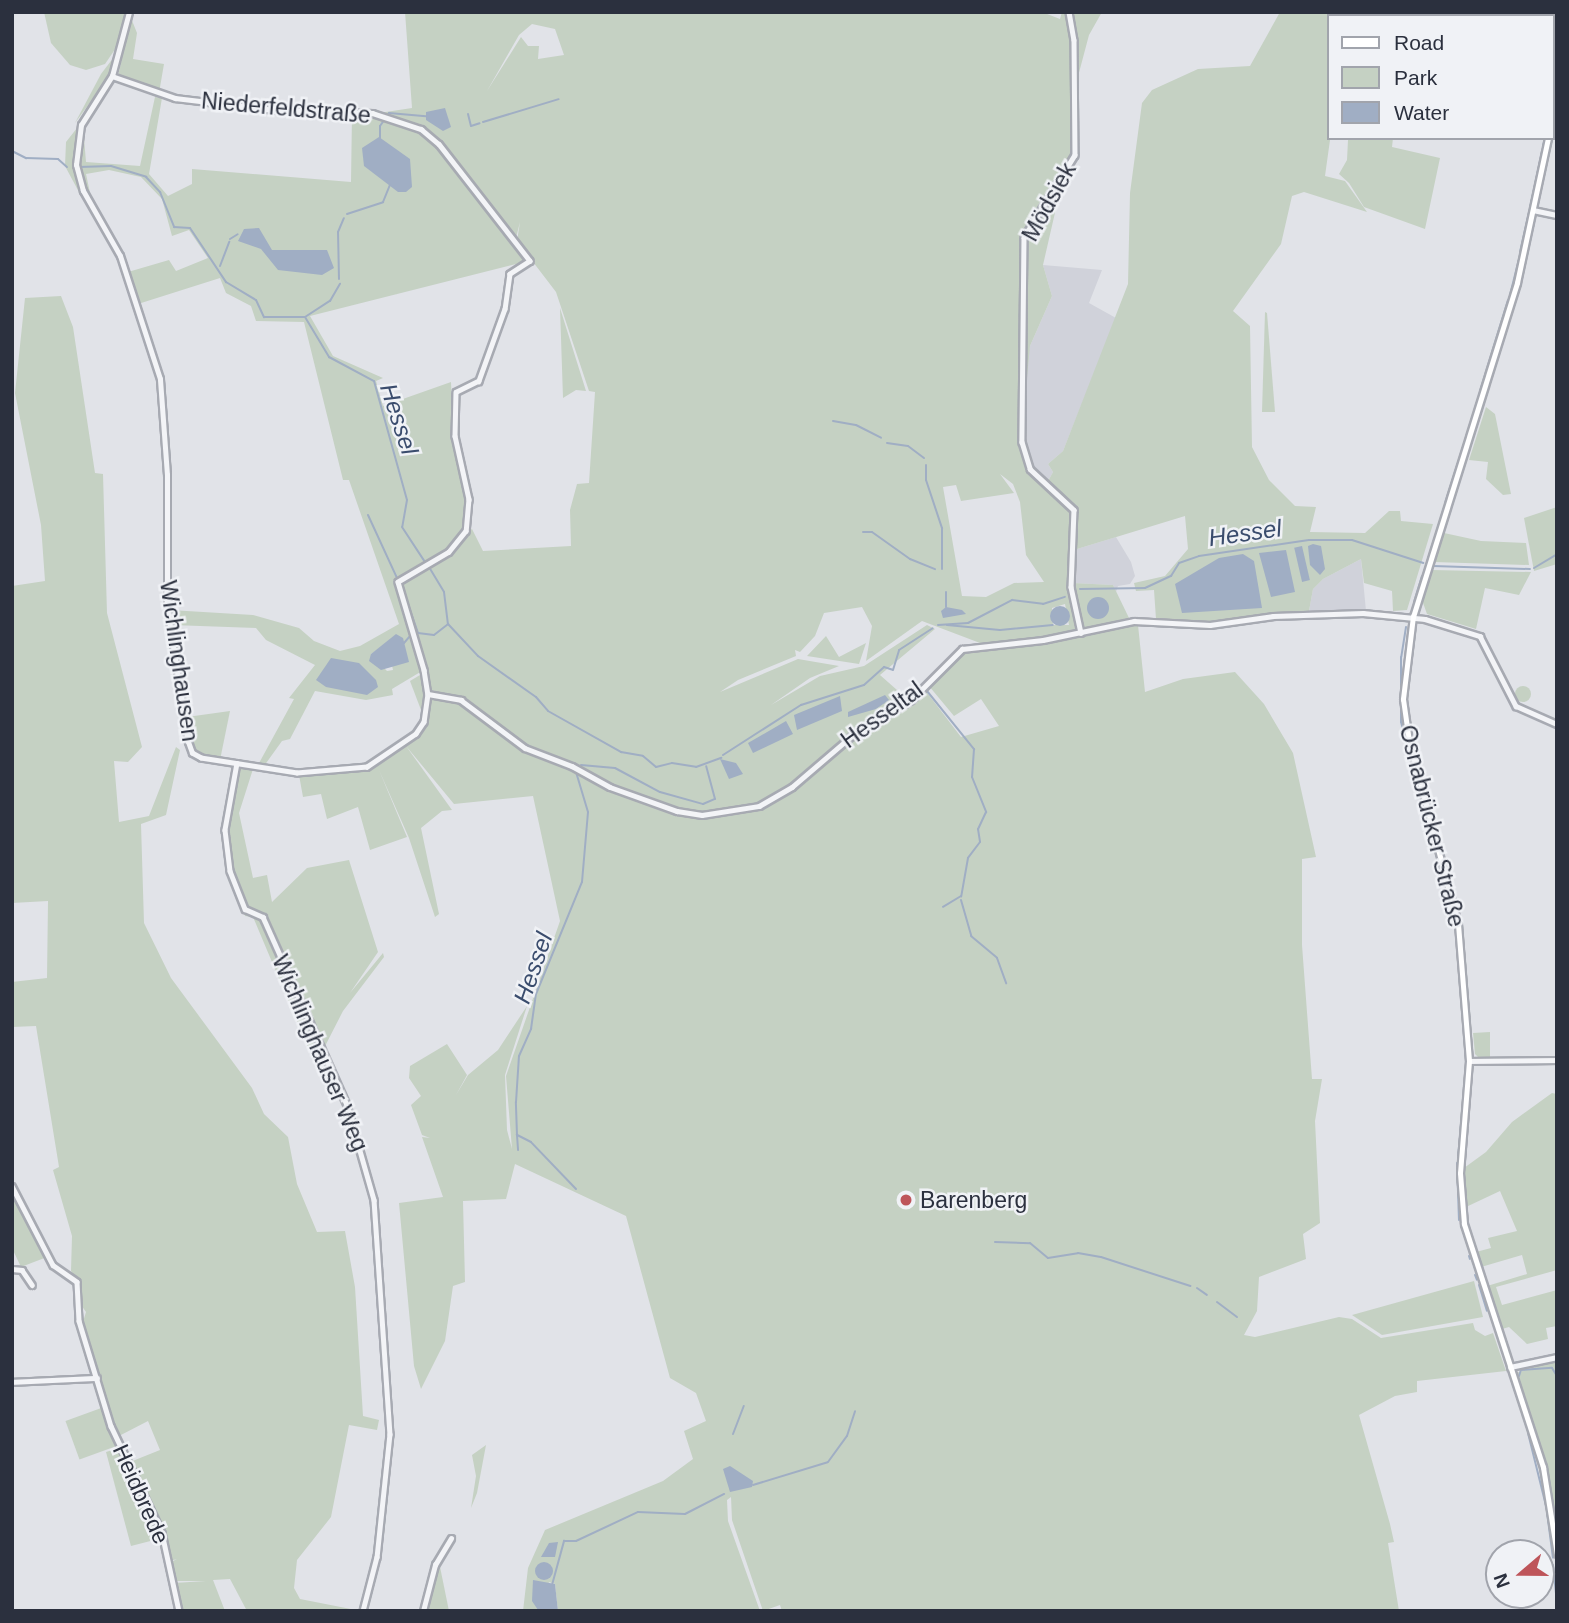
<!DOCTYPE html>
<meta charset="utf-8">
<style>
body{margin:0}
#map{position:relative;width:1569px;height:1623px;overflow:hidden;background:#e1e3e8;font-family:Helvetica,sans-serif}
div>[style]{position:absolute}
.built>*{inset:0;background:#d0d2da}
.green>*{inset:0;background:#c5d1c3;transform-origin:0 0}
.round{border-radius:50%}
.water>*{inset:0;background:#a0aec4;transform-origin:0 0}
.stream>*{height:2px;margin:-1px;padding:0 1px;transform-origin:1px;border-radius:1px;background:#a0aec4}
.roads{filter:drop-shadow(2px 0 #a7aab2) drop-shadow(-2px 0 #a7aab2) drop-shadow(0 2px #a7aab2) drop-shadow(0 -2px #a7aab2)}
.minor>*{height:4.5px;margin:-2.25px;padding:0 2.25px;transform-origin:2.25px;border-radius:2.25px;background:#f3f4f7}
.major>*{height:5px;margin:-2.5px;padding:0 2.5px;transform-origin:2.5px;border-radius:2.5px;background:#fff}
.dots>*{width:19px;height:19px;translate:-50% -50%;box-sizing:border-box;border:4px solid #f0f2f6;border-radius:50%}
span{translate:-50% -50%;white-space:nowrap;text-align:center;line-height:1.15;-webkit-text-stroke:5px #f0f2f6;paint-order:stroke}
.street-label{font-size:23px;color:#2b303e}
.poi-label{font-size:23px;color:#2b303e}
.left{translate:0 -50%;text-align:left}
.water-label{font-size:24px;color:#3a4c6d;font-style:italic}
.frame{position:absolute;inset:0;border:14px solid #2b303e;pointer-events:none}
.legend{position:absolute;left:1327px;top:14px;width:228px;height:126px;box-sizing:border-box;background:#f0f2f6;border:2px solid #a1a4ac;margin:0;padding:9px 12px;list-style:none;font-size:21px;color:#2b303e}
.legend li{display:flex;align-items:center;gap:14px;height:35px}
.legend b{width:35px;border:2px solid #a1a4ac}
.north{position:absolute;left:1485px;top:1539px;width:70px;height:70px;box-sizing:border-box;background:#f0f2f6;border:2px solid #a1a4ac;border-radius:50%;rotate:250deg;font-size:19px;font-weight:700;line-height:28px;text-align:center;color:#2b303e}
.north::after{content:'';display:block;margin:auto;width:24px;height:32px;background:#be555a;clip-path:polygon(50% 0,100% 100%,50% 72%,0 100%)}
</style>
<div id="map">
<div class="built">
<div style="clip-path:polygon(1417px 12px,1557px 12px,1555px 73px,1553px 16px,1416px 16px)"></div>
<div style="clip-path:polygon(1043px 265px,1102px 270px,1089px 303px,1116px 318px,1063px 451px,1048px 464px,1053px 472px,1047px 483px,1028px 460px,1023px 378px,1030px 346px,1052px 296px)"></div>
<div style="clip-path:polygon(1116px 537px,1131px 562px,1135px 576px,1130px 584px,1118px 586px,1116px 592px,1113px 585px,1073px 583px,1077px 549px)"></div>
<div style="clip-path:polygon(1361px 559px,1366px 611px,1309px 611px,1313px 589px,1323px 579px)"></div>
</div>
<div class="green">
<div style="clip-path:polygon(44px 12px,127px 12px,120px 42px,105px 64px,86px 70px,70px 65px,51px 43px)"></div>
<div style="clip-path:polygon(evenodd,405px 12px,1042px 12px,1060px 19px,1062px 12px,1102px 12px,1089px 35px,1076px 84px,1079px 150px,1057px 204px,1043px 265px,1052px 296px,1030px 346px,1027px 377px,1020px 378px,1024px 463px,1072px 512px,1067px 578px,1076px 629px,1043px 638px,980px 643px,922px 621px,866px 661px,872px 626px,862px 607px,824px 613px,815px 636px,800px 652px,795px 650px,796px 656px,738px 680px,720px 692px,798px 659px,839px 666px,810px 678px,771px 705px,820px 676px,864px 666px,927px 625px,935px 629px,880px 675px,897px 690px,890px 695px,897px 706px,894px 712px,925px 690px,961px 737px,999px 726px,981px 699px,954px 716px,929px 686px,952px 658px,967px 650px,1044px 642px,1133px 624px,1138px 625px,1145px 692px,1183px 679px,1235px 672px,1264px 704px,1293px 753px,1316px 857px,1302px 859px,1302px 945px,1312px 1079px,1322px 1079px,1315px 1121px,1320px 1223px,1303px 1234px,1306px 1259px,1259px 1277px,1257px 1311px,1244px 1335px,1255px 1337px,1339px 1317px,1352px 1319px,1381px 1338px,1473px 1323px,1475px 1330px,1485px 1336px,1493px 1333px,1506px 1371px,1417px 1381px,1417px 1392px,1395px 1396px,1359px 1415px,1390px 1524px,1394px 1542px,1388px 1543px,1399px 1611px,782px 1611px,780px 1605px,763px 1611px,732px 1520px,731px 1497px,727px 1500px,728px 1521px,760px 1611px,558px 1611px,555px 1584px,549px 1582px,538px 1610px,544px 1611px,523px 1611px,528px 1568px,545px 1530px,663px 1481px,693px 1459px,684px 1431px,706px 1421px,696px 1393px,670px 1378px,626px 1216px,515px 1164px,506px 1199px,463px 1201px,465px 1282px,453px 1286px,445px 1341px,421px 1389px,414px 1366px,399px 1203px,443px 1197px,422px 1137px,430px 1138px,422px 1135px,411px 1105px,421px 1096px,409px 1078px,410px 1066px,447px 1044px,467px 1075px,456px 1095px,468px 1075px,498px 1050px,527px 1006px,505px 1075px,507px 1130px,512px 1149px,506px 1076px,560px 921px,533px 796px,454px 804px,406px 746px,452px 810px,442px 811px,421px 828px,439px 914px,435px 917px,409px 838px,379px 770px,407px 837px,370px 850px,358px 807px,327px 819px,321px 794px,303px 797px,299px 775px,368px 769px,421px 732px,430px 698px,438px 697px,467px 706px,526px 752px,590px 773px,522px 742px,469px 701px,428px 689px,401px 584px,422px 565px,397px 582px,422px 671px,392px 689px,393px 695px,366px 700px,315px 691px,290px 739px,282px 741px,264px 766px,258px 765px,294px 699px,289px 698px,315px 665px,266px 640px,256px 628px,172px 625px,170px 610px,253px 615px,299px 628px,314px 641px,340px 651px,360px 646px,399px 624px,349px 480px,343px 480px,304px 322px,256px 321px,251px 306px,226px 293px,220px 278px,138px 304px,128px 272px,169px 260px,176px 271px,208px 258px,189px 230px,172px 236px,162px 199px,141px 177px,109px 170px,86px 174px,93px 207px,78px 165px,83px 126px,86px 162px,140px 166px,155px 97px,162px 98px,149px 174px,168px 196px,192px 184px,192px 169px,351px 182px,352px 114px,375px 116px,430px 136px,525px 256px,524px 262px,310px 316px,333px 356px,383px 378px,376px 381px,383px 406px,451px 382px,453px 427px,468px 500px,468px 521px,461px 538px,472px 529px,483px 551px,571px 546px,570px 510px,577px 484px,589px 483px,595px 392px,589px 391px,556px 292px,517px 241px,520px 222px,516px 238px,430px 131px,379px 113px,412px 108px,405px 12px,532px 24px,555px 29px,564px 55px,538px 59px,539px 46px,528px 46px,521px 37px,487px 91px,519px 35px,532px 24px,405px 12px,1000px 474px,1013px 484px,1020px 502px,1026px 555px,1044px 582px,1014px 583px,986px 597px,962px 596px,943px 487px,956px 485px,961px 501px,1014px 493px,1000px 474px,405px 12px,1065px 604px,1069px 625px,1053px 625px,1052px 608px,1065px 604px,405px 12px,387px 643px,393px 670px,387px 671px,371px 654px,387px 643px)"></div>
<div style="clip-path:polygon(1280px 12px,1417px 12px,1329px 16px,1329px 138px,1393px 138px,1392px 147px,1440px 158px,1425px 229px,1364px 207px,1349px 183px,1339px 174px,1347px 160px,1348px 140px,1330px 140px,1325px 176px,1345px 181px,1367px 212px,1304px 192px,1292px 196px,1281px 244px,1233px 311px,1250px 326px,1252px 447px,1269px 480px,1295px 506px,1316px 507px,1310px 532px,1365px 533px,1389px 511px,1400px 511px,1401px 521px,1433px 524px,1407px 610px,1393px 611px,1392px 591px,1364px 583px,1361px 559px,1323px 579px,1313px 589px,1309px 611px,1210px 622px,1156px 619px,1154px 590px,1136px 591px,1134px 583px,1165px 576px,1188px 549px,1185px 516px,1077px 549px,1077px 510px,1047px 483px,1053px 472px,1048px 464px,1063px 451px,1128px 284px,1130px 193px,1142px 103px,1152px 90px,1198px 69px,1250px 66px)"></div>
<div style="clip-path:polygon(131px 18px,137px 33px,133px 59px,164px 64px,159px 93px,118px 76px)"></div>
<div style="clip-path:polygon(117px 53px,105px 82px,75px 123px,101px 74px)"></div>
<div style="clip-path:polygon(77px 128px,74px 166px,80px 194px,65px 166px,66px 142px)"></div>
<div style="clip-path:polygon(61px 296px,73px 327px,95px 473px,103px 474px,107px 613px,142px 747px,128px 762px,114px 761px,119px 822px,149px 816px,176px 747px,180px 750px,166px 815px,141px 824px,144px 923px,171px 978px,252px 1088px,264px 1114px,288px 1137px,297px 1184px,317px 1232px,345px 1231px,355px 1287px,363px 1416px,379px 1420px,377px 1430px,349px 1425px,331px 1517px,297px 1560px,294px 1588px,300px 1599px,361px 1611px,247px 1611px,230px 1579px,213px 1580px,225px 1611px,180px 1611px,174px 1583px,206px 1581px,176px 1581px,171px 1562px,177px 1559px,170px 1561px,164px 1534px,130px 1462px,160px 1450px,148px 1421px,117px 1437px,83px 1322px,86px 1312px,81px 1305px,81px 1285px,71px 1271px,72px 1236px,53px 1170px,59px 1167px,36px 1026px,12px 1027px,12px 982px,47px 978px,48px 901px,12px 903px,12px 586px,45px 581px,41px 525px,15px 393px,25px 298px)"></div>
<div style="clip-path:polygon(560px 308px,586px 391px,576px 390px,563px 398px)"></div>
<div style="clip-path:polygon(1265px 312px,1267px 313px,1275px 412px,1262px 412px)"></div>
<div style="clip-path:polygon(1486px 407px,1495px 414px,1511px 494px,1503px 495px,1486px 479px,1488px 462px,1469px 460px)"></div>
<div style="clip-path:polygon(1557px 507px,1557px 564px,1534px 571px,1524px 518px)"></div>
<div style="clip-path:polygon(1444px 533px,1481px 541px,1526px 543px,1529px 565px,1434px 562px)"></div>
<div style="clip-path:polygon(1432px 570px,1531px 572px,1519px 595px,1485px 588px,1476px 629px,1427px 614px,1422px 600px)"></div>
<div style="clip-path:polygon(1073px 583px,1113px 585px,1129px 618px,1084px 628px)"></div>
<div style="clip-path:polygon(826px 636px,839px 657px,866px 643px,859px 664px,807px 656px)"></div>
<div style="clip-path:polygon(420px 675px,424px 692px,421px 710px,410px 681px)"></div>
<div class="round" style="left:1515px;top:686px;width:16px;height:16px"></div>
<div style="clip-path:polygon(230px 711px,220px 760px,198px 755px,193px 750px,187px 717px)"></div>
<div style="clip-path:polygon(238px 766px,253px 769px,239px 813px,253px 878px,267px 875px,272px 902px,307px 868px,349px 860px,378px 952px,350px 993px,383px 953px,384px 957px,343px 1011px,322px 1052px,262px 919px,323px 1060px,315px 1064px,253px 917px,245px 916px,227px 854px,228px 810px)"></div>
<div style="clip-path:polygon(1490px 1032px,1490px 1058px,1479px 1058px,1475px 1054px,1473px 1033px)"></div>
<div style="clip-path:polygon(1552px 1093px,1557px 1094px,1557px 1270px,1496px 1287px,1502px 1305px,1557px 1290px,1557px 1326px,1546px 1328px,1548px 1339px,1527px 1344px,1509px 1327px,1502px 1329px,1487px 1286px,1527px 1274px,1522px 1255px,1481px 1267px,1476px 1252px,1491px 1248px,1488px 1238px,1517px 1231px,1500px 1191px,1466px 1207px,1464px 1168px,1486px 1152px,1512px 1122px)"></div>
<div style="clip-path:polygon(12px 1190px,47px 1257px,21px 1267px,12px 1248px)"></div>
<div style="clip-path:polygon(1474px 1281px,1483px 1317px,1382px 1335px,1352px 1315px)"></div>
<div style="clip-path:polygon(1557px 1360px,1557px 1516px,1516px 1373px)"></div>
<div style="left:104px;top:1407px;width:41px;height:41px;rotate:70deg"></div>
<div style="clip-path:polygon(486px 1445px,477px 1493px,471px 1508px,476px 1476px,472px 1455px)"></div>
<div style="clip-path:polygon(119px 1448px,162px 1538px,131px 1546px,106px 1452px)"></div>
<div style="clip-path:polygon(439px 1562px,449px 1611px,424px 1611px,425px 1605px)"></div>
</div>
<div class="water">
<div style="clip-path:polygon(445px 108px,451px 127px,443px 131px,426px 120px,426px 112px)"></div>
<div style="clip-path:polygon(379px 137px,410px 159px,412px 187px,406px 192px,398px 192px,364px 166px,362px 148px)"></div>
<div style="clip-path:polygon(259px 228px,272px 250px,327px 250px,334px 268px,322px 275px,278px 270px,261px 249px,238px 241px,244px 229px)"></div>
<div style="clip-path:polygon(1313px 544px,1321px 546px,1325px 569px,1320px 575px,1310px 565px,1308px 546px)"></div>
<div style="left:1302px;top:546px;width:35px;height:8px;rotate:77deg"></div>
<div style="clip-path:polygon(1286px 550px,1295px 592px,1271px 597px,1259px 553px)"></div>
<div style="clip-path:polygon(1243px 554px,1254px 561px,1262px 608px,1182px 613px,1175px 584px,1219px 558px)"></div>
<div class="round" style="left:1087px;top:597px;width:22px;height:22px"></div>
<div class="round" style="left:1050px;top:606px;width:20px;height:20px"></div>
<div style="clip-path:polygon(946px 607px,962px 610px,966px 614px,943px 618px,941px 611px)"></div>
<div style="clip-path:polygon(396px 634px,403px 638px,409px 662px,381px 670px,369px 661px,371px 654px)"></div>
<div style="clip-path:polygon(331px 658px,359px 663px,376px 680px,378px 687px,367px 695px,326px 687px,316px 680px)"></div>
<div style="clip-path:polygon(885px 695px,889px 700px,876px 709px,848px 717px,848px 712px)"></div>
<div style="clip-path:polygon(840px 696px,842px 711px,797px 730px,794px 715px)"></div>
<div style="clip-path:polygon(786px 721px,793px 734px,753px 753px,748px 743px)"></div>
<div style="clip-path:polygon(720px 759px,736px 763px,743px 774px,729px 779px)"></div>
<div style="clip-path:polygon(730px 1466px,753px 1481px,752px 1487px,730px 1492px,723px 1469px)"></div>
<div style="clip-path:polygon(558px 1542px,555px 1557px,541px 1557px,549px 1543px)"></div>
<div class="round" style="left:535px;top:1562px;width:18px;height:18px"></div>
<div style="clip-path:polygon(533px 1580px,555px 1584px,558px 1611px,538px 1610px,532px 1601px)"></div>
</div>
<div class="stream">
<div style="left:1556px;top:90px;width:6px;rotate:-81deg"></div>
<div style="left:1553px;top:101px;width:4px;rotate:-76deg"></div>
<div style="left:468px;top:114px;width:12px;rotate:76deg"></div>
<div style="left:471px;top:126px;width:9px;rotate:-18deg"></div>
<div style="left:483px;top:122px;width:79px;rotate:-16.8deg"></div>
<div style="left:380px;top:139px;width:13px;rotate:-90deg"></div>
<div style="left:380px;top:126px;width:16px;rotate:-55deg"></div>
<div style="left:389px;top:113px;width:37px;rotate:5deg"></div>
<div style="left:1543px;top:146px;width:8px;rotate:-76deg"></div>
<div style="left:12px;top:151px;width:16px;rotate:27deg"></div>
<div style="left:26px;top:158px;width:32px;rotate:2deg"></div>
<div style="left:58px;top:159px;width:12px;rotate:42deg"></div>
<div style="left:79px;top:167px;width:32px;rotate:-2deg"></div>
<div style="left:111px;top:166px;width:37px;rotate:17deg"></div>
<div style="left:146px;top:177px;width:21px;rotate:47deg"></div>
<div style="left:160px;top:192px;width:38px;rotate:68deg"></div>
<div style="left:174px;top:227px;width:16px;rotate:4deg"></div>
<div style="left:190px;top:228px;width:65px;rotate:56.3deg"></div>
<div style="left:226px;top:282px;width:35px;rotate:31deg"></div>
<div style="left:256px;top:300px;width:19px;rotate:65deg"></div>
<div style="left:264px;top:317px;width:41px"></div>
<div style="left:305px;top:317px;width:47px;rotate:59deg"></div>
<div style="left:329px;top:357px;width:51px;rotate:28.1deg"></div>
<div style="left:374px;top:381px;width:123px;rotate:74.5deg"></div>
<div style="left:407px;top:500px;width:27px;rotate:100deg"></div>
<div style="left:402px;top:527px;width:42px;rotate:56.7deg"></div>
<div style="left:1530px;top:208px;width:58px;rotate:-78.1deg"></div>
<div style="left:347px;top:214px;width:38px;rotate:-18deg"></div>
<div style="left:383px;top:202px;width:18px;rotate:-68deg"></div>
<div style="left:230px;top:239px;width:9px;rotate:-32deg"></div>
<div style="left:1520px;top:252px;width:41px;rotate:-77.3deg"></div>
<div style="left:220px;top:266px;width:26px;rotate:-69deg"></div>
<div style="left:339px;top:279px;width:47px;rotate:-91.2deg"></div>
<div style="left:338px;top:232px;width:15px;rotate:-67deg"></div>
<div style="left:1510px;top:295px;width:36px;rotate:-76deg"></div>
<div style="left:305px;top:317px;width:30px;rotate:-33deg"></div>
<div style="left:330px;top:301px;width:20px;rotate:-60deg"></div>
<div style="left:1480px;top:391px;width:95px;rotate:-72.9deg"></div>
<div style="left:833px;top:421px;width:23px;rotate:10deg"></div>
<div style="left:856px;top:425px;width:28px;rotate:27deg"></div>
<div style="left:887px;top:443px;width:21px;rotate:8deg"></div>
<div style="left:908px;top:446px;width:20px;rotate:37deg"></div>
<div style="left:926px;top:465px;width:15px;rotate:90deg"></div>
<div style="left:926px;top:480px;width:51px;rotate:71.6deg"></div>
<div style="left:942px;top:528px;width:41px;rotate:90deg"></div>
<div style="left:1445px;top:503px;width:88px;rotate:-72.2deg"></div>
<div style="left:368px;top:515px;width:69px;rotate:65.3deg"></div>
<div style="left:863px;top:532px;width:9px"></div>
<div style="left:872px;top:532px;width:47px;rotate:35.4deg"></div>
<div style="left:910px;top:559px;width:27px;rotate:22deg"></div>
<div style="left:1433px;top:566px;width:97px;rotate:1.8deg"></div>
<div style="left:429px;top:567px;width:29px;rotate:59deg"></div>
<div style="left:444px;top:592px;width:32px;rotate:83deg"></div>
<div style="left:448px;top:624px;width:44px;rotate:46.8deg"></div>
<div style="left:478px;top:656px;width:71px;rotate:35.3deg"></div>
<div style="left:536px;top:697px;width:18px;rotate:49deg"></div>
<div style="left:548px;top:711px;width:84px;rotate:29.3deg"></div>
<div style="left:621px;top:752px;width:22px;rotate:10deg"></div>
<div style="left:643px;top:756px;width:17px;rotate:40deg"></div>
<div style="left:656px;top:767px;width:16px;rotate:-14deg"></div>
<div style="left:672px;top:763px;width:24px;rotate:9deg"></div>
<div style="left:696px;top:767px;width:27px;rotate:-20deg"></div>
<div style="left:1534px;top:568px;width:27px;rotate:-31deg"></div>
<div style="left:401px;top:584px;width:52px;rotate:70.9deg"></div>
<div style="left:418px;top:633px;width:16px;rotate:7deg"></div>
<div style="left:434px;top:635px;width:18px;rotate:-38deg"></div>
<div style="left:1080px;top:589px;width:65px;rotate:-0.9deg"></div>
<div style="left:1145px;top:588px;width:29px;rotate:-25deg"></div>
<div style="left:1171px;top:576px;width:15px;rotate:-58deg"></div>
<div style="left:1179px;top:563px;width:21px;rotate:-19deg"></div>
<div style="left:1199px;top:556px;width:111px;rotate:-8.3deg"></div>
<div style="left:1309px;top:540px;width:43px"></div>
<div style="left:1352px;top:540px;width:75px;rotate:17.9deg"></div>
<div style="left:1414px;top:602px;width:27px;rotate:-73deg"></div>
<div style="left:946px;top:607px;width:15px;rotate:-90deg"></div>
<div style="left:938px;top:625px;width:30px;rotate:-4deg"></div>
<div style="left:968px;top:623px;width:50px;rotate:-27.6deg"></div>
<div style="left:1012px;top:600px;width:31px;rotate:7deg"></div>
<div style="left:1043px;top:604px;width:23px;rotate:-18deg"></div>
<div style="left:947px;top:625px;width:53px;rotate:5.4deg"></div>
<div style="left:1000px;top:630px;width:53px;rotate:-5.4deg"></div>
<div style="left:1406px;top:627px;width:30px;rotate:99deg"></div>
<div style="left:1401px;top:657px;width:65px;rotate:90deg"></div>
<div style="left:1401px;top:722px;width:117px;rotate:75.1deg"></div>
<div style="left:404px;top:643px;width:9px;rotate:-49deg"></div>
<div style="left:927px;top:691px;width:75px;rotate:51deg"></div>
<div style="left:974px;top:749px;width:28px;rotate:94deg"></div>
<div style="left:972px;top:777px;width:38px;rotate:68deg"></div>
<div style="left:986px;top:812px;width:19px;rotate:115deg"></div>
<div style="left:978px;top:829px;width:13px;rotate:81deg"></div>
<div style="left:980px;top:842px;width:20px;rotate:127deg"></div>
<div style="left:968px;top:858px;width:39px;rotate:100deg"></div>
<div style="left:961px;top:896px;width:21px;rotate:149deg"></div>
<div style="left:723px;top:755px;width:93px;rotate:-32.7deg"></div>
<div style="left:801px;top:705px;width:66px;rotate:-17.6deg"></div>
<div style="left:864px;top:685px;width:27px;rotate:-42deg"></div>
<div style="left:884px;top:667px;width:9px;rotate:18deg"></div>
<div style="left:893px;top:670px;width:21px;rotate:-73deg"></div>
<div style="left:899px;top:650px;width:40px;rotate:-32.9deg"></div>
<div style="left:581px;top:765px;width:34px;rotate:5deg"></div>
<div style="left:615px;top:768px;width:51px;rotate:28.1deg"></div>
<div style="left:660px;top:792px;width:45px;rotate:15.6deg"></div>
<div style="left:703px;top:804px;width:13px;rotate:-23deg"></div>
<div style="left:715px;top:799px;width:34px;rotate:-105deg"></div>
<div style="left:961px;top:900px;width:37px;rotate:74deg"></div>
<div style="left:971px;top:936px;width:34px;rotate:40deg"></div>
<div style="left:997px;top:958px;width:27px;rotate:70deg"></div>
<div style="left:1454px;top:919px;width:12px;rotate:81deg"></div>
<div style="left:1465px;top:1043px;width:20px;rotate:87deg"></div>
<div style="left:517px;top:1135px;width:15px;rotate:86deg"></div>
<div style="left:1460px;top:1135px;width:10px;rotate:-84deg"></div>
<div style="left:1458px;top:1156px;width:18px;rotate:-84deg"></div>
<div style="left:1457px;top:1163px;width:57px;rotate:88deg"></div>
<div style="left:576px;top:1189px;width:65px;rotate:-133.8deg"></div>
<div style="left:531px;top:1142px;width:16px;rotate:-153deg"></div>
<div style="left:517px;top:1135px;width:33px;rotate:-92deg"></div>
<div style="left:516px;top:1102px;width:46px;rotate:-86.3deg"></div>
<div style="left:519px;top:1056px;width:30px;rotate:-66deg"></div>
<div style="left:531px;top:1029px;width:35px;rotate:-82deg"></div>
<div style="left:536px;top:994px;width:121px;rotate:-67.7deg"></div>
<div style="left:582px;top:882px;width:70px;rotate:-85.1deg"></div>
<div style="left:588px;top:812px;width:42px;rotate:-106.7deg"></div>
<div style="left:995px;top:1242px;width:35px;rotate:2deg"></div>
<div style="left:1030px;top:1243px;width:23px;rotate:40deg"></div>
<div style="left:1048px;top:1258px;width:30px;rotate:-9deg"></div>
<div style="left:1078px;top:1253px;width:23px;rotate:10deg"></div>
<div style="left:1101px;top:1257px;width:94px;rotate:18deg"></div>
<div style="left:1469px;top:1256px;width:3px;rotate:72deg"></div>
<div style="left:1475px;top:1275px;width:5px;rotate:68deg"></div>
<div style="left:1479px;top:1285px;width:27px;rotate:73deg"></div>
<div style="left:1197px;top:1288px;width:12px;rotate:35deg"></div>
<div style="left:1217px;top:1302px;width:25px;rotate:37deg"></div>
<div style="left:1519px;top:1376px;width:6px;rotate:-72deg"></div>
<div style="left:1521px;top:1370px;width:31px;rotate:-4deg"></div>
<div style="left:1552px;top:1368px;width:9px;rotate:58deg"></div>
<div style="left:1528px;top:1433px;width:79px;rotate:76.1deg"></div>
<div style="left:733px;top:1434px;width:30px;rotate:-69deg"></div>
<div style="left:753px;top:1485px;width:78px;rotate:-17deg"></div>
<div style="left:828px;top:1462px;width:32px;rotate:-54deg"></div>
<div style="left:847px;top:1436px;width:26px;rotate:-72deg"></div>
<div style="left:1547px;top:1512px;width:46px;rotate:82.6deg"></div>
<div style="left:1553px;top:1565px;width:36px;rotate:84deg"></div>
<div style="left:552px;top:1585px;width:46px;rotate:-74.7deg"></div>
<div style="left:564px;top:1541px;width:12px"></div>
<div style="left:576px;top:1541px;width:68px;rotate:-25.1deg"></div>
<div style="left:638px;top:1512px;width:47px;rotate:2.4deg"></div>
<div style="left:685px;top:1514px;width:44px;rotate:-27.1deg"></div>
</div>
<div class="roads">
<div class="minor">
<div style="left:1069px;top:12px;width:28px;rotate:80deg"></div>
<div style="left:1074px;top:40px;width:115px;rotate:89.5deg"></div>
<div style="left:1075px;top:155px;width:97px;rotate:121.6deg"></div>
<div style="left:1024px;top:238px;width:204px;rotate:90.6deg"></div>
<div style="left:1022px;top:442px;width:28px;rotate:73deg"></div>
<div style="left:1030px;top:469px;width:60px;rotate:43deg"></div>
<div style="left:1074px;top:510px;width:77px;rotate:92.2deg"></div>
<div style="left:1071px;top:587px;width:47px;rotate:77.7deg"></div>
<div style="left:112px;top:76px;width:67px;rotate:19.2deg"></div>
<div style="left:175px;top:98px;width:100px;rotate:6.9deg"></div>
<div style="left:274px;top:110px;width:98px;rotate:1.8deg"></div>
<div style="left:372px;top:113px;width:52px;rotate:18.1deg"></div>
<div style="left:421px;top:129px;width:23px;rotate:40deg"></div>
<div style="left:439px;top:144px;width:148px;rotate:52.1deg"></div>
<div style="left:530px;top:261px;width:24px;rotate:147deg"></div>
<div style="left:510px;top:274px;width:35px;rotate:98deg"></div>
<div style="left:505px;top:309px;width:77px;rotate:109.9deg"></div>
<div style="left:479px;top:381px;width:25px;rotate:154deg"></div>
<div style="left:456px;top:392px;width:44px;rotate:91.3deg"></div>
<div style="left:455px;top:436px;width:65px;rotate:77.5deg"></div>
<div style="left:469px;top:499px;width:32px;rotate:95deg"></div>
<div style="left:466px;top:531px;width:27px;rotate:129deg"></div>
<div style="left:449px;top:552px;width:59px;rotate:149.5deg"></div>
<div style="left:398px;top:582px;width:92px;rotate:73.5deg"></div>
<div style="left:424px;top:670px;width:24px;rotate:81deg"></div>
<div style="left:428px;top:694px;width:28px;rotate:98deg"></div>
<div style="left:424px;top:722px;width:14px;rotate:124deg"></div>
<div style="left:416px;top:734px;width:59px;rotate:146deg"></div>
<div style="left:367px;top:767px;width:70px;rotate:175.1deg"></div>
<div style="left:297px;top:773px;width:97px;rotate:-171.1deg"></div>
<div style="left:201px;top:758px;width:10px;rotate:-151deg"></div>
<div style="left:192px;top:753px;width:12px;rotate:-110deg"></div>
<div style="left:188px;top:742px;width:136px;rotate:-98.9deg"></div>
<div style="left:167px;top:608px;width:133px;rotate:-90deg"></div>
<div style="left:167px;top:475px;width:96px;rotate:-94.2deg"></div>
<div style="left:160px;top:379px;width:129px;rotate:-108deg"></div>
<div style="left:120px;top:256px;width:75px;rotate:-119.6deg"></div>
<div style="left:83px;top:191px;width:27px;rotate:-105deg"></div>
<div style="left:76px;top:165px;width:40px;rotate:-82.9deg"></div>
<div style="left:81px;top:125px;width:58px;rotate:-57.7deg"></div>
<div style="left:112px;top:76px;width:66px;rotate:-75.1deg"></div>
<div style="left:1533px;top:210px;width:25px;rotate:12deg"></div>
<div style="left:428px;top:694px;width:34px;rotate:10deg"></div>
<div style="left:461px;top:700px;width:80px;rotate:36.9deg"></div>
<div style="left:525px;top:748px;width:50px;rotate:21deg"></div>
<div style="left:572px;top:766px;width:43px;rotate:28.9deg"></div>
<div style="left:610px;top:787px;width:71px;rotate:19.7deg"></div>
<div style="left:677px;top:811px;width:25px;rotate:9deg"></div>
<div style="left:702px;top:815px;width:58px;rotate:-9deg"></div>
<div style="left:759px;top:806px;width:38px;rotate:-30deg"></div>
<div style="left:792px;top:787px;width:83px;rotate:-40.6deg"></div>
<div style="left:855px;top:733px;width:65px;rotate:-30.5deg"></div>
<div style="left:911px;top:700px;width:72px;rotate:-45deg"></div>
<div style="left:962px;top:649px;width:81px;rotate:-6.3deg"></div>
<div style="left:1043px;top:640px;width:93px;rotate:-11.8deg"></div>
<div style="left:1134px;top:621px;width:76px;rotate:3deg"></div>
<div style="left:1210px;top:625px;width:64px;rotate:-8.1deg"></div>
<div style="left:1273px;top:616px;width:90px;rotate:-1.9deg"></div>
<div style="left:1363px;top:613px;width:62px;rotate:5.5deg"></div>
<div style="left:1425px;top:619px;width:58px;rotate:17.2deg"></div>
<div style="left:1480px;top:636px;width:79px;rotate:62.8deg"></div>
<div style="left:1516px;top:706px;width:45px;rotate:23.7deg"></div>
<div style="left:237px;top:763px;width:68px;rotate:100.2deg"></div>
<div style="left:225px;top:830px;width:41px;rotate:83deg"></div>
<div style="left:230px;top:871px;width:41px;rotate:68.5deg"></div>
<div style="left:245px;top:909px;width:20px;rotate:24deg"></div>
<div style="left:263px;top:917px;width:206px;rotate:65.9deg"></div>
<div style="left:347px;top:1105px;width:99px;rotate:74.1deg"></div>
<div style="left:374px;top:1200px;width:235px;rotate:86.1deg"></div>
<div style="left:390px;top:1434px;width:124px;rotate:96deg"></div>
<div style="left:377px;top:1557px;width:56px;rotate:104.5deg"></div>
<div style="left:1469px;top:1061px;width:88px;rotate:-0.7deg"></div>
<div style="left:12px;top:1186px;width:89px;rotate:62.6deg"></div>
<div style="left:53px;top:1265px;width:29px;rotate:35deg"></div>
<div style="left:77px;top:1282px;width:39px;rotate:87deg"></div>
<div style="left:79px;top:1321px;width:110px;rotate:73.1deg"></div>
<div style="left:111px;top:1426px;width:119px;rotate:64.5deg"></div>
<div style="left:162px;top:1533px;width:80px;rotate:77.7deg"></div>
<div style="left:12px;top:1269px;width:10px;rotate:6deg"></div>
<div style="left:22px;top:1270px;width:18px;rotate:56deg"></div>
<div style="left:1510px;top:1367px;width:48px;rotate:-12deg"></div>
<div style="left:12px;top:1382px;width:85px;rotate:-2.7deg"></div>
<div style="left:423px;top:1611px;width:48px;rotate:-75.4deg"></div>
<div style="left:435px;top:1565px;width:31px;rotate:-59deg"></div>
</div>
<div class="major">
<div style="left:1553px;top:114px;width:16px;rotate:-76deg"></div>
<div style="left:1548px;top:138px;width:148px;rotate:102.1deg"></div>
<div style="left:1517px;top:283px;width:349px;rotate:107.3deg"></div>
<div style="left:1413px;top:616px;width:84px;rotate:96.9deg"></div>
<div style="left:1403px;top:699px;width:42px;rotate:81.9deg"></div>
<div style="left:1409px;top:741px;width:189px;rotate:75deg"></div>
<div style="left:1458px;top:924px;width:137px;rotate:85.4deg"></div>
<div style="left:1469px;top:1061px;width:112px;rotate:94.6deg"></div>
<div style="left:1460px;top:1173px;width:51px;rotate:85.5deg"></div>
<div style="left:1464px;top:1224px;width:256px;rotate:72deg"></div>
<div style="left:1543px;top:1467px;width:88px;rotate:80.9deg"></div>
</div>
</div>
<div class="dots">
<div style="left:906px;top:1200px;background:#be555a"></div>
</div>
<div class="street-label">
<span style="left:286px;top:108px;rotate:5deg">Niederfeldstraße</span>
<span style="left:1049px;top:202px;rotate:-61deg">Mödsiek</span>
<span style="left:179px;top:661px;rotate:82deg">Wichlinghausen</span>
<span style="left:882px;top:715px;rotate:-36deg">Hesseltal</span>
<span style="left:1432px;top:826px;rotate:76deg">Osnabrücker Straße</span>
<span style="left:320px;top:1053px;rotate:67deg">Wichlinghauser Weg</span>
<span style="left:141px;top:1494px;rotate:66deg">Heidbrede</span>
</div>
<div class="poi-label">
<span class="left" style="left:920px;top:1200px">Barenberg</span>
</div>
<div class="water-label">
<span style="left:399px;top:419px;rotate:72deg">Hessel</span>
<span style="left:1245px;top:533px;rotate:-8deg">Hessel</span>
<span style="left:533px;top:968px;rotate:-71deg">Hessel</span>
</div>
<div class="frame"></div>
<ul class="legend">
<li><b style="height:9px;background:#fff"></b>Road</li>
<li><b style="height:19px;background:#c5d1c3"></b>Park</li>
<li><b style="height:19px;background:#a0aec4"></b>Water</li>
</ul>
<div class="north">N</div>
</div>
